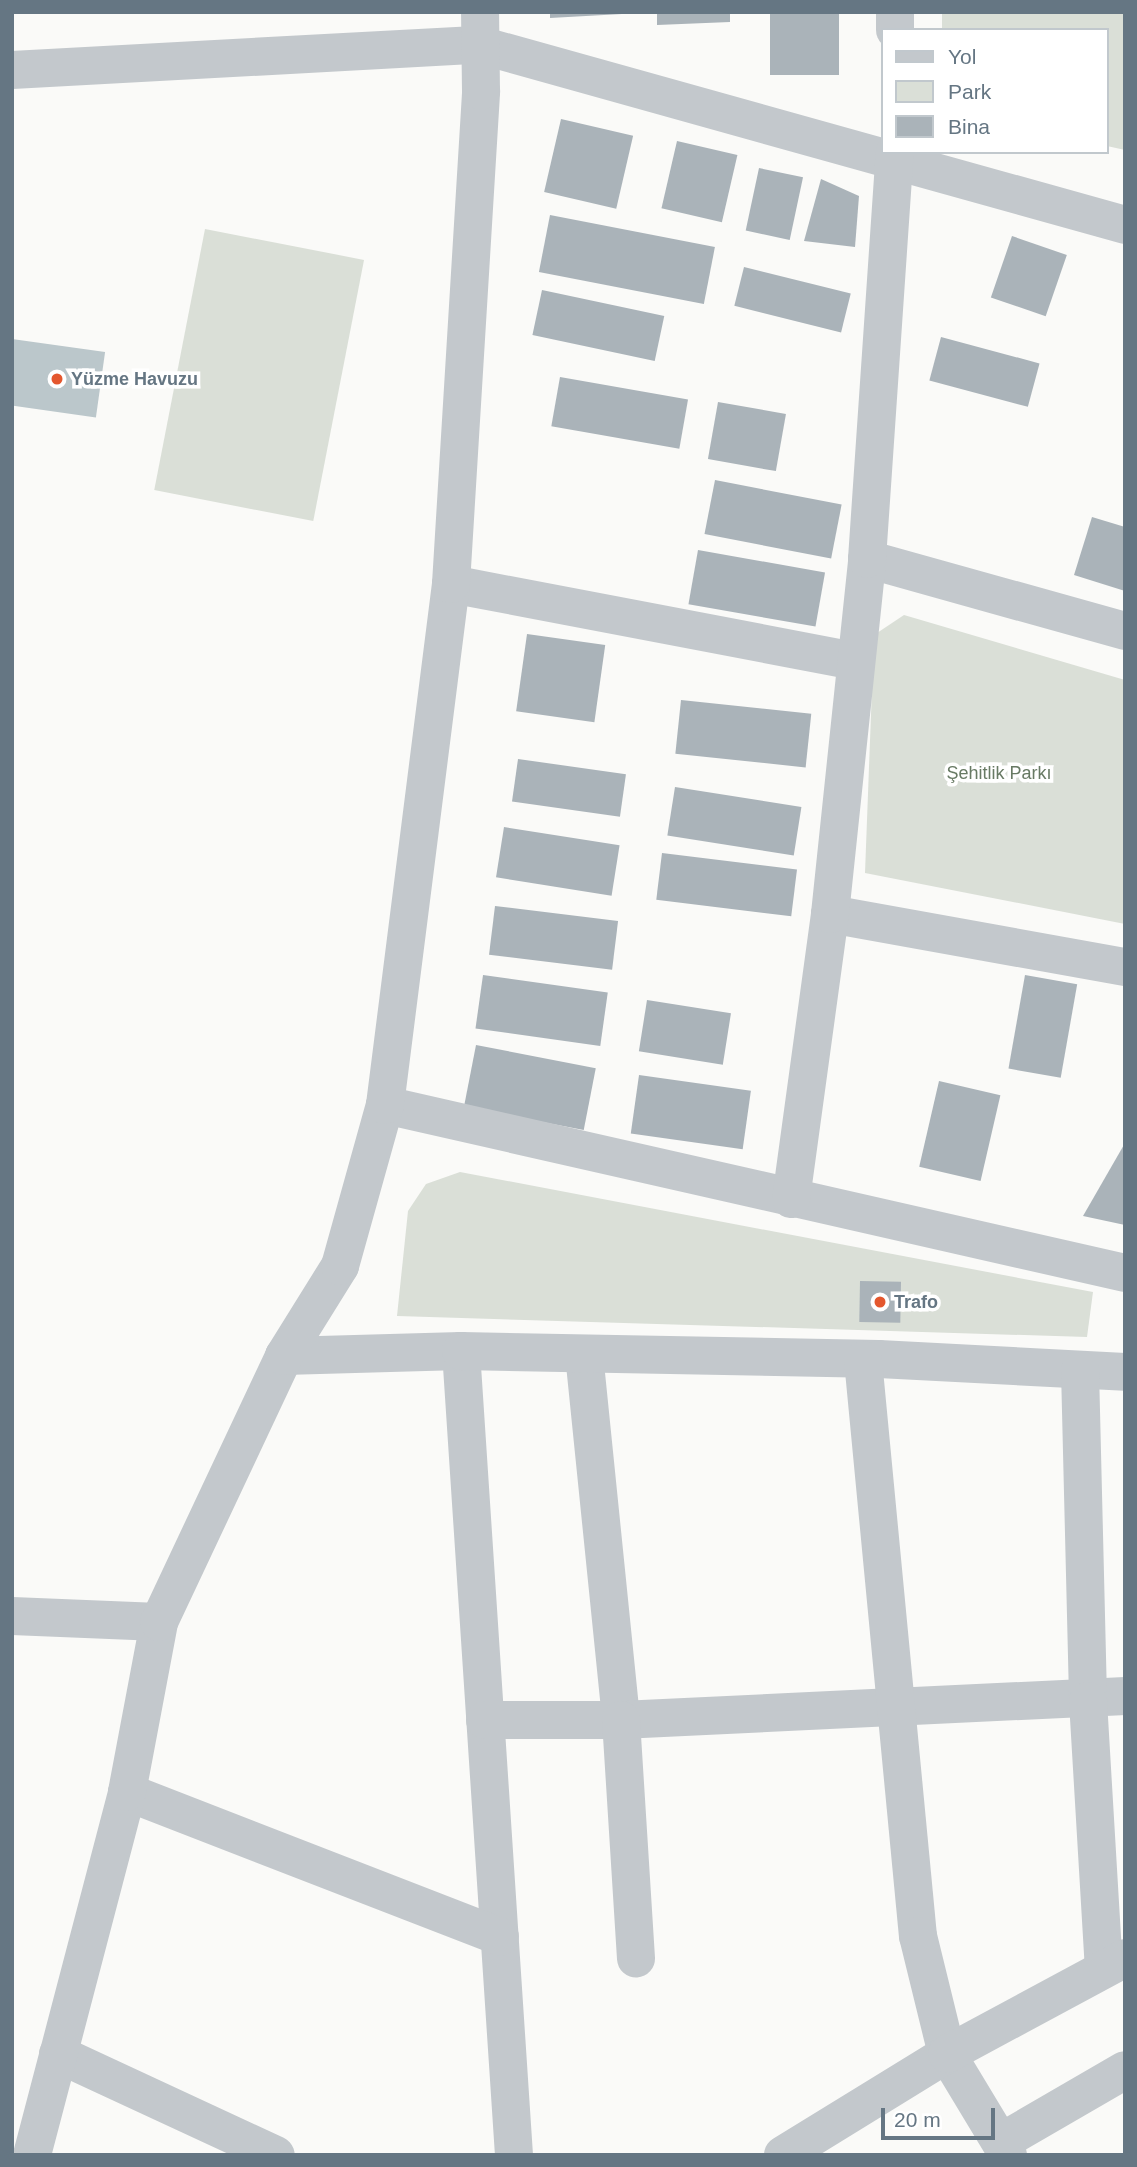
<!DOCTYPE html>
<meta charset="utf-8">
<style>
body{margin:0}
#map{position:relative;width:1137px;height:2167px;overflow:hidden;background:#fafaf8;font-family:Arial,sans-serif}
div>[style]{position:absolute}
.green>*{inset:0;background:#dadfd7;transform-origin:0 0}
.water>*{inset:0;background:#bbc7cb;transform-origin:0 0}
.building>*{inset:0;background:#aab3b9;transform-origin:0 0}
.minor>*{height:38px;margin:-19px;padding:0 19px;transform-origin:19px;border-radius:19px;background:#c3c8cc}
.tertiary>*{height:38px;margin:-19px;padding:0 19px;transform-origin:19px;border-radius:19px;background:#c3c8cc}
.dots>*{width:19px;height:19px;translate:-50% -50%;box-sizing:border-box;border:4px solid #fff;border-radius:50%}
span{translate:-50% -50%;white-space:nowrap;text-align:center;line-height:1.15;-webkit-text-stroke:7px #fff;paint-order:stroke}
.poi-label{font-size:18px;color:#657683;font-weight:700}
.left{translate:0 -50%;text-align:left}
.park-label{font-size:18px;color:#687a64}
.frame{position:absolute;inset:0;border:14px solid #657683;pointer-events:none}
.legend{position:absolute;left:881px;top:28px;width:228px;height:126px;box-sizing:border-box;background:#fff;border:2px solid #c1c8cd;margin:0;padding:9px 12px;list-style:none;font-size:21px;color:#657683}
.legend li{display:flex;align-items:center;gap:14px;height:35px}
.legend b{width:35px;border:2px solid #c1c8cd}
.scale{position:absolute;left:881px;top:2108px;width:114px;height:32px;box-sizing:border-box;border:4px solid #657683;border-top:0;padding-left:9px;font-size:21px;line-height:24px;white-space:nowrap;color:#657683;-webkit-text-stroke:5px #fff;paint-order:stroke}
</style>
<div id="map">
<div class="green">
<div style="clip-path:polygon(942px 12px,1125px 12px,1125px 150px,1107px 146px,1107px 30px,942px 30px)"></div>
<div style="left:205px;top:229px;width:162px;height:266px;rotate:11deg"></div>
<div style="clip-path:polygon(904px 615px,1125px 680px,1125px 924px,865px 873px,874px 635px)"></div>
<div style="clip-path:polygon(460px 1172px,1093px 1292px,1087px 1337px,397px 1316px,408px 1211px,426px 1184px)"></div>
</div>
<div class="water">
<div style="left:12px;top:339px;width:94px;height:66px;rotate:8deg"></div>
</div>
<div class="building">
<div style="clip-path:polygon(550px 12px,622px 12px,622px 14px,550px 18px)"></div>
<div style="clip-path:polygon(657px 12px,730px 12px,730px 22px,657px 25px)"></div>
<div style="left:770px;top:12px;width:69px;height:63px"></div>
<div style="left:561px;top:119px;width:74px;height:75px;rotate:13deg"></div>
<div style="left:677px;top:141px;width:62px;height:69px;rotate:13deg"></div>
<div style="left:759px;top:168px;width:45px;height:64px;rotate:12deg"></div>
<div style="clip-path:polygon(821px 179px,859px 196px,855px 247px,804px 241px)"></div>
<div style="left:550px;top:215px;width:168px;height:58px;rotate:11deg"></div>
<div style="left:1012px;top:236px;width:58px;height:65px;rotate:19deg"></div>
<div style="left:744px;top:267px;width:110px;height:40px;rotate:14deg"></div>
<div style="left:542px;top:290px;width:125px;height:46px;rotate:12deg"></div>
<div style="left:941px;top:337px;width:102px;height:45px;rotate:15deg"></div>
<div style="left:560px;top:377px;width:130px;height:50px;rotate:10deg"></div>
<div style="left:718px;top:402px;width:69px;height:58px;rotate:10deg"></div>
<div style="left:715px;top:480px;width:129px;height:55px;rotate:11deg"></div>
<div style="clip-path:polygon(1092px 517px,1125px 527px,1125px 591px,1074px 575px)"></div>
<div style="left:698px;top:550px;width:129px;height:55px;rotate:10deg"></div>
<div style="left:527px;top:634px;width:79px;height:78px;rotate:8deg"></div>
<div style="left:681px;top:700px;width:131px;height:54px;rotate:6deg"></div>
<div style="left:518px;top:759px;width:109px;height:43px;rotate:8deg"></div>
<div style="left:675px;top:787px;width:128px;height:49px;rotate:9deg"></div>
<div style="left:504px;top:827px;width:117px;height:51px;rotate:9deg"></div>
<div style="left:662px;top:853px;width:136px;height:47px;rotate:7deg"></div>
<div style="left:495px;top:906px;width:124px;height:49px;rotate:7deg"></div>
<div style="left:483px;top:975px;width:126px;height:54px;rotate:8deg"></div>
<div style="left:1025px;top:975px;width:53px;height:95px;rotate:10deg"></div>
<div style="left:647px;top:1000px;width:85px;height:52px;rotate:9deg"></div>
<div style="left:476px;top:1045px;width:122px;height:63px;rotate:11deg"></div>
<div style="left:639px;top:1075px;width:113px;height:59px;rotate:8deg"></div>
<div style="left:939px;top:1081px;width:63px;height:88px;rotate:13deg"></div>
<div style="clip-path:polygon(1125px 1143px,1125px 1225px,1083px 1216px)"></div>
<div style="left:860px;top:1281px;width:41px;height:41px;rotate:1deg"></div>
</div>
<div class="minor">
<div style="left:895px;top:30px;width:18px;rotate:-90deg"></div>
<div style="left:480px;top:45px;width:670px;rotate:15.59deg"></div>
<div style="left:867px;top:559px;width:268px;rotate:15.6deg"></div>
<div style="left:451px;top:584px;width:410px;rotate:10.8deg"></div>
<div style="left:830px;top:914px;width:300px;rotate:10.2deg"></div>
<div style="left:385px;top:1105px;width:759px;rotate:12.79deg"></div>
<div style="left:791px;top:1199px;width:288px;rotate:-82.2deg"></div>
<div style="left:830px;top:914px;width:357px;rotate:-84deg"></div>
<div style="left:867px;top:559px;width:408px;rotate:-86.1deg"></div>
<div style="left:461px;top:1351px;width:806px;rotate:86.23deg"></div>
<div style="left:584px;top:1354px;width:368px;rotate:84.2deg"></div>
<div style="left:621px;top:1720px;width:505px;rotate:-2.73deg"></div>
<div style="left:284px;top:1356px;width:177px;rotate:-1.6deg"></div>
<div style="left:461px;top:1351px;width:418px;rotate:1.1deg"></div>
<div style="left:879px;top:1359px;width:246px;rotate:3deg"></div>
<div style="left:863px;top:1360px;width:579px;rotate:84.55deg"></div>
<div style="left:918px;top:1936px;width:122px;rotate:76.2deg"></div>
<div style="left:947px;top:2054px;width:118px;rotate:58.9deg"></div>
<div style="left:1080px;top:1370px;width:331px;rotate:88.6deg"></div>
<div style="left:1088px;top:1701px;width:268px;rotate:86.6deg"></div>
<div style="left:485px;top:1720px;width:136px"></div>
<div style="left:621px;top:1720px;width:239px;rotate:86.4deg"></div>
<div style="left:127px;top:1792px;width:400px;rotate:21.2deg"></div>
<div style="left:58px;top:2054px;width:240px;rotate:24.9deg"></div>
<div style="left:1001px;top:2142px;width:143px;rotate:-30.1deg"></div>
<div style="left:783px;top:2155px;width:193px;rotate:-31.6deg"></div>
<div style="left:947px;top:2054px;width:202px;rotate:-28.3deg"></div>
</div>
<div class="tertiary">
<div style="left:12px;top:70px;width:469px;rotate:-3.1deg"></div>
<div style="left:12px;top:1616px;width:147px;rotate:2.3deg"></div>
<div style="left:32px;top:2155px;width:375px;rotate:-75.3deg"></div>
<div style="left:127px;top:1792px;width:173px;rotate:-79.3deg"></div>
<div style="left:159px;top:1622px;width:294px;rotate:-64.8deg"></div>
<div style="left:284px;top:1356px;width:106px;rotate:-58.1deg"></div>
<div style="left:340px;top:1266px;width:167px;rotate:-74.4deg"></div>
<div style="left:385px;top:1105px;width:525px;rotate:-82.78deg"></div>
<div style="left:451px;top:584px;width:494px;rotate:-86.5deg"></div>
<div style="left:481px;top:91px;width:79px;rotate:-90.7deg"></div>
</div>
<div class="dots">
<div style="left:57px;top:379px;background:#e4572e"></div>
<div style="left:880px;top:1302px;background:#e4572e"></div>
</div>
<div class="poi-label">
<span class="left" style="left:71px;top:379px">Yüzme Havuzu</span>
<span class="left" style="left:894px;top:1302px">Trafo</span>
</div>
<div class="park-label">
<span style="left:999px;top:773px">Şehitlik Parkı</span>
</div>
<div class="frame"></div>
<ul class="legend">
<li><b style="height:9px;background:#c3c8cc"></b>Yol</li>
<li><b style="height:19px;background:#dadfd7"></b>Park</li>
<li><b style="height:19px;background:#aab3b9"></b>Bina</li>
</ul>
<div class="scale">20 m</div>
</div>
